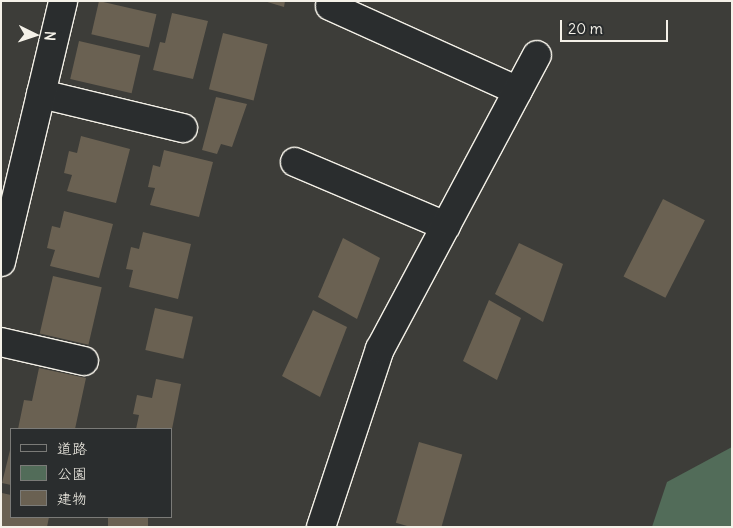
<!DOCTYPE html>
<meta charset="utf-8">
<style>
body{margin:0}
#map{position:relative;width:733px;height:528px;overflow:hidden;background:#3d3d39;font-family:Delius,"Klee One",sans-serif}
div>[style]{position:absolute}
.green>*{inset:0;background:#526c59}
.building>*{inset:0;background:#6a6152;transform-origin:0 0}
.roads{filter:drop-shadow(1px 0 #f4f1e8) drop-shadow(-1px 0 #f4f1e8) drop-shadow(0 1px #f4f1e8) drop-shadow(0 -1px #f4f1e8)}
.street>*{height:28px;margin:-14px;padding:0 14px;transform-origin:14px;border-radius:14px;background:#2a2d2e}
span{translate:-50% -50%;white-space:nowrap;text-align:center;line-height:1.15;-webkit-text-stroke:4px #2a2d2e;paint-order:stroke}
.frame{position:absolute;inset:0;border:2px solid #f4f1e8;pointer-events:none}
.legend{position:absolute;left:10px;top:428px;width:162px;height:90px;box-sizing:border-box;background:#2a2d2e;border:1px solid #7b7b78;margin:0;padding:6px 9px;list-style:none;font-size:15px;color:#f4f1e8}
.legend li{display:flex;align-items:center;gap:10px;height:25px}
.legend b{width:25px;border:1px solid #7b7b78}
.north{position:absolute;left:10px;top:10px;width:50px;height:50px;-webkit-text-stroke:4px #2a2d2e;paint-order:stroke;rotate:94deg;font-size:14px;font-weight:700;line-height:20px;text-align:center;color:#f4f1e8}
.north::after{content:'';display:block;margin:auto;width:18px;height:22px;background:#f4f1e8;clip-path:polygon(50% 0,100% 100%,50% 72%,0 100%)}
.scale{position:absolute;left:560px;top:20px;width:108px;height:22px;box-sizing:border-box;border:2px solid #f4f1e8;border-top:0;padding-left:6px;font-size:15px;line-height:18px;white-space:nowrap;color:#f4f1e8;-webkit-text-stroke:4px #2a2d2e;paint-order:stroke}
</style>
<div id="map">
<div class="green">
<div style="clip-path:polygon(732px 447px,732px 527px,652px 527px,667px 482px)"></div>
</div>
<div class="building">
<div style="left:99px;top:1px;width:59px;height:34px;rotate:13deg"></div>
<div style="clip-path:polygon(264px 1px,285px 1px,284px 7px)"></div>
<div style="clip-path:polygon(172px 13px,208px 21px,193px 79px,153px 70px,160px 42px,165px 43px)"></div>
<div style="left:223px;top:33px;width:46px;height:58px;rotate:14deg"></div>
<div style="left:79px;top:41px;width:63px;height:39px;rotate:13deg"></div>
<div style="clip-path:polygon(216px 97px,247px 104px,232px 147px,221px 144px,217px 154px,202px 150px)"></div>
<div style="clip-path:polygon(81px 136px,130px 149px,116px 203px,67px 191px,72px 175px,64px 173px,69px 151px,77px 153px)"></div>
<div style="clip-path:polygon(164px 150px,213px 162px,199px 217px,150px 205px,155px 188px,148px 187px,153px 165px,160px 167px)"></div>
<div style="left:663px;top:199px;width:47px;height:87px;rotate:27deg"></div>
<div style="clip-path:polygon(64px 211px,113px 224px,99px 278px,50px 266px,55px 250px,47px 248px,52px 226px,60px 228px)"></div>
<div style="clip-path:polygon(143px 232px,191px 244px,178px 299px,129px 287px,133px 270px,126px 269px,131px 247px,139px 249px)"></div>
<div style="clip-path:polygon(343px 238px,380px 258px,357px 319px,318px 297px)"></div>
<div style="clip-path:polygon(519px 243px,563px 264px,543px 322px,495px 294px)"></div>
<div style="left:53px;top:276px;width:50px;height:59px;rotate:13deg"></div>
<div style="clip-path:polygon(489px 300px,521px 318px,497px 380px,463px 361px)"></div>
<div style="left:155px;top:308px;width:39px;height:43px;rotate:13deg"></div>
<div style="clip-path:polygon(313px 310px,347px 327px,320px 397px,282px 376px)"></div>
<div style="clip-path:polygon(39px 368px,86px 378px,75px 429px,18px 429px,24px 400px,32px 401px)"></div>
<div style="clip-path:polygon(156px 379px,181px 384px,172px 429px,136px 429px,139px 415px,133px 414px,137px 395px,152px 398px)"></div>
<div style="left:419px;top:442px;width:45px;height:84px;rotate:16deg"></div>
<div style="clip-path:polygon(11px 446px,11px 485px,2px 483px)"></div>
<div style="clip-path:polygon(2px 493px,11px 495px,11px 517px,49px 517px,47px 527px,1px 527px)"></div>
<div style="left:108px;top:517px;width:40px;height:10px"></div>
</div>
<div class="roads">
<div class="street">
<div style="left:330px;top:6px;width:206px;rotate:24.3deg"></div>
<div style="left:41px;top:94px;width:146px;rotate:13.5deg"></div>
<div style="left:295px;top:162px;width:164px;rotate:23deg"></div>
<div style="left:1px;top:262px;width:268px;rotate:-76.6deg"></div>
<div style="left:1px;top:342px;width:85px;rotate:12.9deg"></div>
<div style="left:321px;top:527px;width:188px;rotate:-71.7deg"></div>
<div style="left:380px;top:349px;width:333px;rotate:-61.9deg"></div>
</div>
</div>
<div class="frame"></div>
<ul class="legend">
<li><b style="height:6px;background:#2a2d2e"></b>道路</li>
<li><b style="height:14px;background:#526c59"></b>公園</li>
<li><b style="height:14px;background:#6a6152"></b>建物</li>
</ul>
<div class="north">N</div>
<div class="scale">20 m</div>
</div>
